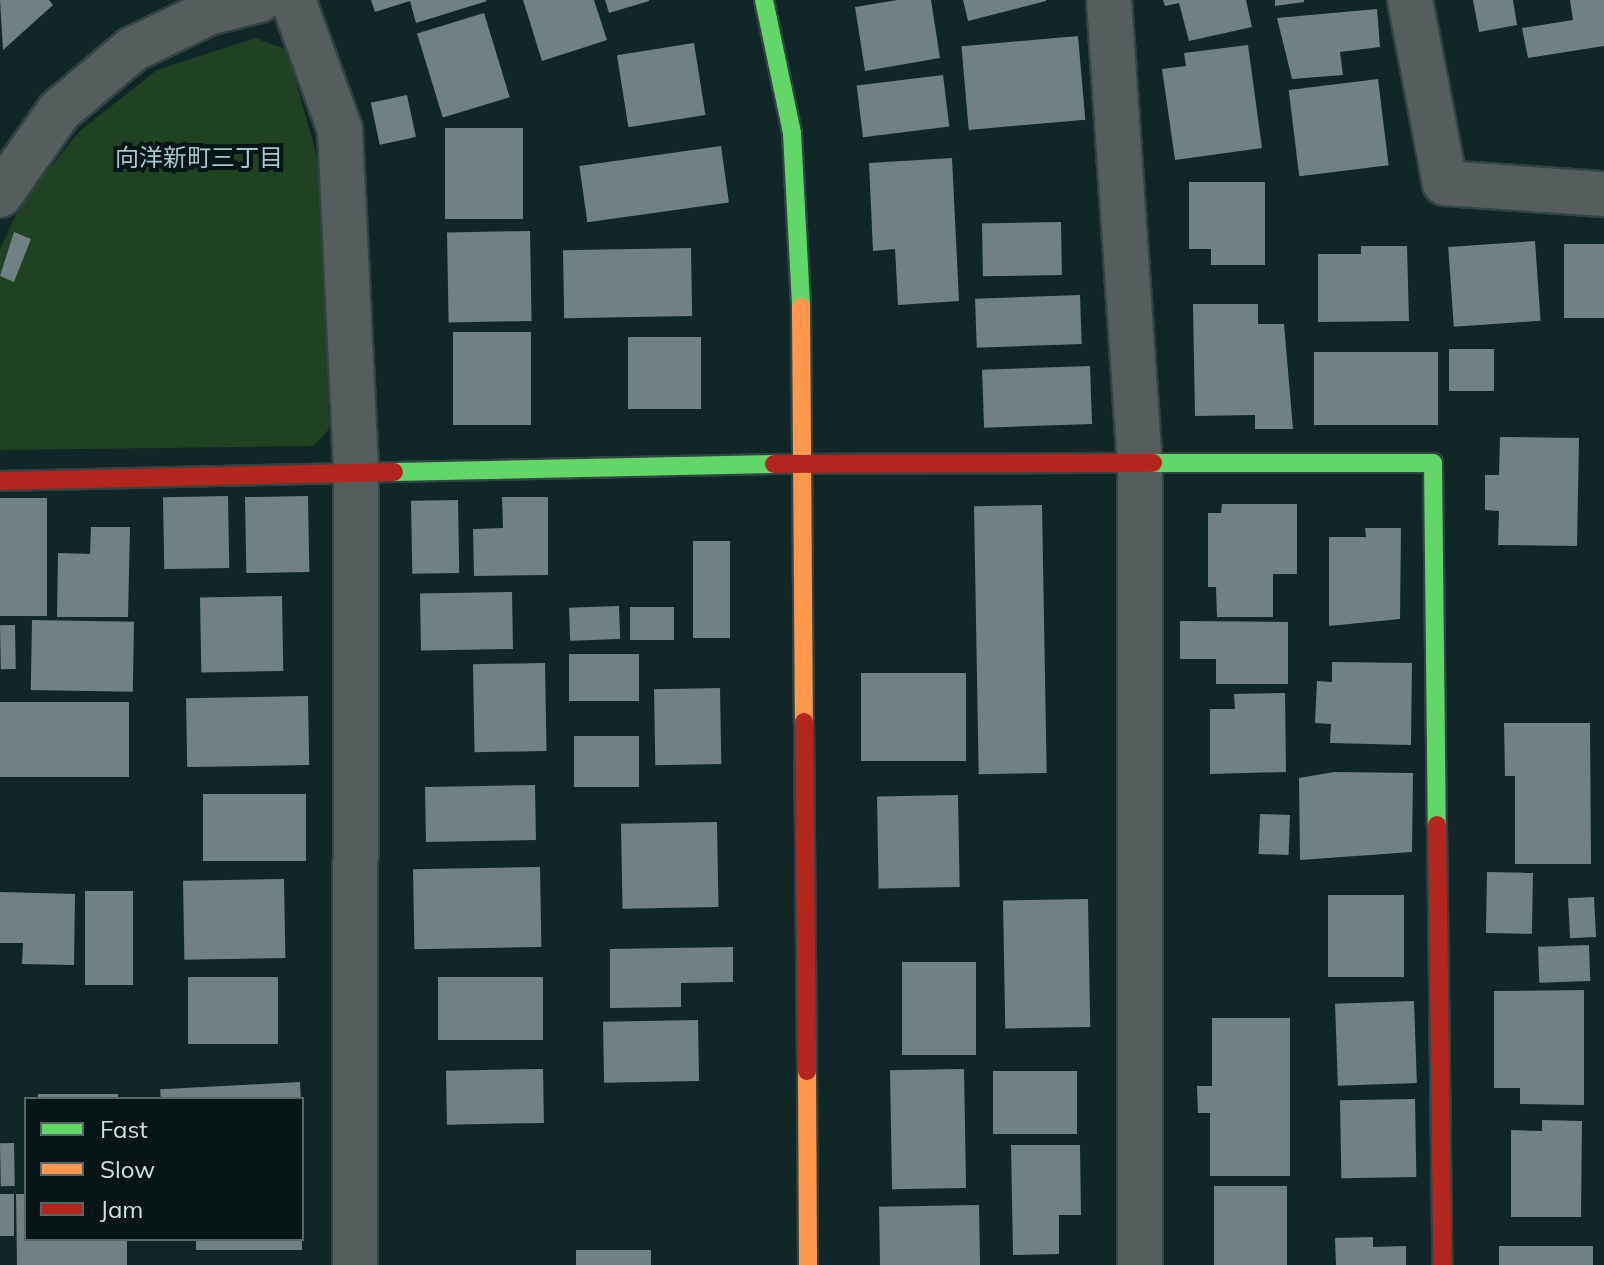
<!DOCTYPE html>
<meta charset="utf-8">
<style>
body{margin:0}
#map{position:relative;width:1604px;height:1265px;overflow:hidden;background:#112727;font-family:Mulish,"Noto Sans JP",sans-serif}
div>[style]{position:absolute}
.green>*{inset:0;background:#214123}
.building>*{inset:0;background:#708083;transform-origin:0 0}
.roads{filter:drop-shadow(2px 0 #314343) drop-shadow(-2px 0 #314343) drop-shadow(0 2px #314343) drop-shadow(0 -2px #314343)}
.street>*{height:44px;margin:-22px;padding:0 22px;transform-origin:22px;border-radius:22px;background:#555e5d}
.fast>*{height:18px;margin:-9px;padding:0 9px;transform-origin:9px;border-radius:9px;background:#63d668}
.slow>*{height:18px;margin:-9px;padding:0 9px;transform-origin:9px;border-radius:9px;background:#ff974d}
.jam>*{height:18px;margin:-9px;padding:0 9px;transform-origin:9px;border-radius:9px;background:#b3261e}
span{translate:-50% -50%;white-space:nowrap;text-align:center;line-height:1.15;-webkit-text-stroke:8px #061515;paint-order:stroke}
.neighbourhood-label{font-size:24px;color:#a2cacc}
.legend{position:absolute;left:24px;top:1097px;width:280px;height:144px;box-sizing:border-box;background:#061515;border:2px solid #566767;margin:0;padding:10px 14px;list-style:none;font-size:24px;color:#cde1e2}
.legend li{display:flex;align-items:center;gap:16px;height:40px}
.legend b{width:40px;border:2px solid #566767}
</style>
<div id="map">
<div class="green">
<div style="clip-path:polygon(255px 38px,287px 50px,323px 178px,329px 429px,314px 446px,0 450px,0 249px,23px 200px,80px 131px,157px 70px)"></div>
</div>
<div class="building">
<div style="clip-path:polygon(0 0,49px 0,53px 5px,3px 50px)"></div>
<div style="clip-path:polygon(371px 0,486px 0,487px 1px,416px 23px,410px 1px,375px 12px)"></div>
<div style="clip-path:polygon(523px 0,594px 0,607px 40px,542px 61px)"></div>
<div style="clip-path:polygon(605px 0,649px 0,649px 1px,609px 13px)"></div>
<div style="clip-path:polygon(897px 0,931px 0,940px 58px,865px 71px,855px 7px)"></div>
<div style="clip-path:polygon(963px 0,1046px 0,1046px 1px,968px 21px)"></div>
<div style="clip-path:polygon(1163px 0,1246px 0,1252px 27px,1189px 41px,1179px 3px,1165px 6px)"></div>
<div style="clip-path:polygon(1275px 0,1304px 0,1304px 2px,1275px 6px)"></div>
<div style="clip-path:polygon(1473px 0,1513px 0,1517px 25px,1479px 32px)"></div>
<div style="clip-path:polygon(1570px 0,1604px 0,1604px 46px,1528px 58px,1522px 28px,1573px 20px)"></div>
<div style="clip-path:polygon(1377px 9px,1380px 47px,1340px 52px,1343px 75px,1292px 79px,1277px 18px)"></div>
<div style="left:484px;top:13px;width:88px;height:70px;rotate:73deg"></div>
<div style="left:1078px;top:36px;width:84px;height:117px;rotate:85deg"></div>
<div style="left:694px;top:43px;width:73px;height:78px;rotate:81deg"></div>
<div style="clip-path:polygon(1248px 45px,1262px 148px,1175px 160px,1162px 69px,1186px 66px,1184px 53px)"></div>
<div style="left:943px;top:75px;width:52px;height:87px;rotate:83deg"></div>
<div style="left:1378px;top:79px;width:87px;height:90px;rotate:83deg"></div>
<div style="left:407px;top:95px;width:43px;height:37px;rotate:78deg"></div>
<div style="left:445px;top:128px;width:78px;height:91px"></div>
<div style="left:721px;top:146px;width:57px;height:143px;rotate:82deg"></div>
<div style="clip-path:polygon(952px 158px,959px 301px,898px 305px,895px 249px,873px 251px,869px 163px)"></div>
<div style="clip-path:polygon(1189px 182px,1265px 182px,1265px 265px,1211px 265px,1211px 249px,1189px 249px)"></div>
<div style="left:1061px;top:222px;width:53px;height:79px;rotate:89deg"></div>
<div style="left:530px;top:231px;width:90px;height:83px;rotate:89deg"></div>
<div style="clip-path:polygon(14px 232px,31px 239px,14px 282px,0 276px)"></div>
<div style="left:1535px;top:241px;width:80px;height:87px;rotate:86deg"></div>
<div style="left:1564px;top:244px;width:40px;height:74px"></div>
<div style="clip-path:polygon(1361px 246px,1407px 246px,1409px 321px,1318px 322px,1318px 254px,1361px 254px)"></div>
<div style="left:691px;top:248px;width:68px;height:128px;rotate:89deg"></div>
<div style="left:1080px;top:295px;width:49px;height:105px;rotate:88deg"></div>
<div style="clip-path:polygon(1193px 304px,1258px 304px,1258px 324px,1284px 324px,1293px 429px,1255px 429px,1255px 415px,1195px 416px)"></div>
<div style="left:453px;top:332px;width:78px;height:93px"></div>
<div style="left:701px;top:337px;width:72px;height:73px;rotate:90deg"></div>
<div style="left:1494px;top:349px;width:42px;height:45px;rotate:90deg"></div>
<div style="left:1314px;top:352px;width:124px;height:73px"></div>
<div style="left:1090px;top:366px;width:58px;height:108px;rotate:88deg"></div>
<div style="clip-path:polygon(1500px 437px,1579px 438px,1577px 546px,1498px 545px,1499px 511px,1485px 510px,1485px 475px,1499px 475px)"></div>
<div style="left:228px;top:496px;width:72px;height:65px;rotate:89deg"></div>
<div style="left:308px;top:496px;width:76px;height:63px;rotate:89deg"></div>
<div style="clip-path:polygon(502px 497px,548px 497px,548px 575px,474px 576px,473px 529px,503px 528px)"></div>
<div style="left:0;top:498px;width:47px;height:118px"></div>
<div style="left:458px;top:500px;width:73px;height:47px;rotate:89deg"></div>
<div style="clip-path:polygon(1222px 504px,1297px 504px,1297px 574px,1273px 574px,1273px 617px,1217px 617px,1216px 587px,1208px 587px,1208px 513px,1221px 513px)"></div>
<div style="left:1042px;top:505px;width:268px;height:68px;rotate:89deg"></div>
<div style="clip-path:polygon(91px 527px,130px 527px,128px 617px,57px 617px,58px 553px,90px 554px)"></div>
<div style="clip-path:polygon(1365px 528px,1401px 528px,1400px 619px,1329px 626px,1329px 537px,1366px 537px)"></div>
<div style="left:693px;top:541px;width:37px;height:97px"></div>
<div style="left:512px;top:592px;width:57px;height:92px;rotate:89deg"></div>
<div style="left:282px;top:596px;width:75px;height:82px;rotate:89deg"></div>
<div style="left:619px;top:606px;width:33px;height:50px;rotate:88deg"></div>
<div style="left:630px;top:607px;width:44px;height:33px"></div>
<div style="left:32px;top:620px;width:102px;height:70px;rotate:1deg"></div>
<div style="clip-path:polygon(1180px 621px,1288px 622px,1288px 684px,1216px 684px,1216px 659px,1180px 659px)"></div>
<div style="left:15px;top:625px;width:44px;height:15px;rotate:89deg"></div>
<div style="left:639px;top:654px;width:47px;height:70px;rotate:90deg"></div>
<div style="clip-path:polygon(1332px 662px,1412px 663px,1411px 745px,1330px 743px,1331px 724px,1315px 723px,1317px 681px,1332px 682px)"></div>
<div style="left:545px;top:663px;width:88px;height:72px;rotate:89deg"></div>
<div style="left:966px;top:673px;width:88px;height:105px;rotate:90deg"></div>
<div style="left:720px;top:688px;width:76px;height:66px;rotate:89deg"></div>
<div style="clip-path:polygon(1285px 693px,1286px 772px,1210px 774px,1210px 709px,1235px 709px,1234px 694px)"></div>
<div style="left:308px;top:696px;width:69px;height:122px;rotate:89deg"></div>
<div style="left:129px;top:702px;width:75px;height:129px;rotate:90deg"></div>
<div style="clip-path:polygon(1504px 723px,1590px 723px,1591px 864px,1515px 864px,1515px 776px,1505px 776px)"></div>
<div style="left:574px;top:736px;width:65px;height:51px"></div>
<div style="clip-path:polygon(1334px 772px,1413px 773px,1412px 852px,1300px 860px,1299px 778px)"></div>
<div style="left:535px;top:785px;width:55px;height:110px;rotate:89deg"></div>
<div style="left:306px;top:794px;width:67px;height:103px;rotate:90deg"></div>
<div style="left:958px;top:795px;width:92px;height:81px;rotate:89deg"></div>
<div style="left:1260px;top:814px;width:30px;height:40px;rotate:2deg"></div>
<div style="left:717px;top:822px;width:85px;height:96px;rotate:89deg"></div>
<div style="left:540px;top:867px;width:80px;height:127px;rotate:89deg"></div>
<div style="left:1487px;top:872px;width:46px;height:61px;rotate:1deg"></div>
<div style="left:284px;top:879px;width:79px;height:101px;rotate:89deg"></div>
<div style="left:85px;top:891px;width:48px;height:94px"></div>
<div style="clip-path:polygon(0 892px,75px 894px,74px 965px,22px 964px,23px 943px,0 943px)"></div>
<div style="left:1328px;top:895px;width:76px;height:82px"></div>
<div style="left:1594px;top:897px;width:40px;height:26px;rotate:87deg"></div>
<div style="left:1088px;top:899px;width:128px;height:85px;rotate:89deg"></div>
<div style="left:1589px;top:945px;width:36px;height:51px;rotate:88deg"></div>
<div style="clip-path:polygon(733px 947px,733px 982px,681px 983px,681px 1007px,610px 1008px,610px 949px)"></div>
<div style="left:902px;top:962px;width:74px;height:93px"></div>
<div style="left:278px;top:977px;width:67px;height:90px;rotate:90deg"></div>
<div style="left:543px;top:977px;width:63px;height:105px;rotate:90deg"></div>
<div style="clip-path:polygon(1584px 990px,1584px 1105px,1520px 1104px,1520px 1088px,1494px 1088px,1494px 991px)"></div>
<div style="left:1414px;top:1001px;width:82px;height:79px;rotate:88deg"></div>
<div style="clip-path:polygon(1212px 1018px,1290px 1018px,1290px 1176px,1210px 1176px,1210px 1113px,1198px 1113px,1197px 1086px,1212px 1086px)"></div>
<div style="left:698px;top:1020px;width:61px;height:95px;rotate:89deg"></div>
<div style="left:543px;top:1069px;width:54px;height:97px;rotate:89deg"></div>
<div style="left:964px;top:1069px;width:119px;height:74px;rotate:89deg"></div>
<div style="left:1077px;top:1071px;width:63px;height:84px;rotate:90deg"></div>
<div style="left:300px;top:1082px;width:17px;height:140px;rotate:87deg"></div>
<div style="left:38px;top:1094px;width:80px;height:5px"></div>
<div style="left:1415px;top:1099px;width:78px;height:75px;rotate:89deg"></div>
<div style="clip-path:polygon(1542px 1120px,1582px 1121px,1581px 1217px,1511px 1217px,1511px 1130px,1542px 1131px)"></div>
<div style="left:14px;top:1143px;width:43px;height:14px;rotate:89deg"></div>
<div style="clip-path:polygon(1011px 1145px,1080px 1145px,1081px 1215px,1059px 1215px,1059px 1254px,1013px 1255px)"></div>
<div style="left:1214px;top:1186px;width:73px;height:79px"></div>
<div style="left:0;top:1194px;width:14px;height:42px"></div>
<div style="clip-path:polygon(16px 1194px,26px 1194px,26px 1239px,127px 1239px,127px 1265px,17px 1265px)"></div>
<div style="left:979px;top:1205px;width:60px;height:100px;rotate:89deg"></div>
<div style="clip-path:polygon(1373px 1237px,1373px 1247px,1406px 1246px,1406px 1265px,1336px 1265px,1335px 1238px)"></div>
<div style="left:196px;top:1239px;width:106px;height:11px"></div>
<div style="left:1499px;top:1246px;width:94px;height:19px"></div>
<div style="left:651px;top:1250px;width:15px;height:75px;rotate:90deg"></div>
</div>
<div class="roads">
<div class="street">
<div style="left:293px;top:0;width:138px;rotate:70.1deg"></div>
<div style="left:340px;top:130px;width:342px;rotate:87.3deg"></div>
<div style="left:356px;top:472px;width:793px;rotate:90.07deg"></div>
<div style="left:1109px;top:0;width:463px;rotate:86.2deg"></div>
<div style="left:1140px;top:462px;width:803px;rotate:90deg"></div>
<div style="left:1410px;top:0;width:186px;rotate:79.2deg"></div>
<div style="left:1445px;top:183px;width:159px;rotate:4deg"></div>
<div style="left:0;top:195px;width:103px;rotate:-54.9deg"></div>
<div style="left:59px;top:111px;width:97px;rotate:-40deg"></div>
<div style="left:133px;top:49px;width:83px;rotate:-25.6deg"></div>
<div style="left:208px;top:13px;width:53px;rotate:-14.3deg"></div>
</div>
<div class="fast">
<div style="left:764px;top:0;width:136px;rotate:78.1deg"></div>
<div style="left:792px;top:133px;width:174px;rotate:87deg"></div>
<div style="left:1153px;top:463px;width:280px"></div>
<div style="left:1433px;top:463px;width:362px;rotate:89.4deg"></div>
<div style="left:394px;top:472px;width:380px;rotate:-1.2deg"></div>
</div>
<div class="slow">
<div style="left:801px;top:307px;width:415px;rotate:89.6deg"></div>
<div style="left:807px;top:1071px;width:194px;rotate:89.7deg"></div>
</div>
<div class="jam">
<div style="left:774px;top:464px;width:379px;rotate:-0.2deg"></div>
<div style="left:0;top:481px;width:394px;rotate:-1.3deg"></div>
<div style="left:804px;top:722px;width:349px;rotate:89.5deg"></div>
<div style="left:1437px;top:825px;width:440px;rotate:89.3deg"></div>
</div>
</div>
<div class="neighbourhood-label">
<span style="left:199px;top:158px">向洋新町三丁目</span>
</div>
<ul class="legend">
<li><b style="height:10px;background:#63d668"></b>Fast</li>
<li><b style="height:10px;background:#ff974d"></b>Slow</li>
<li><b style="height:10px;background:#b3261e"></b>Jam</li>
</ul>
</div>
